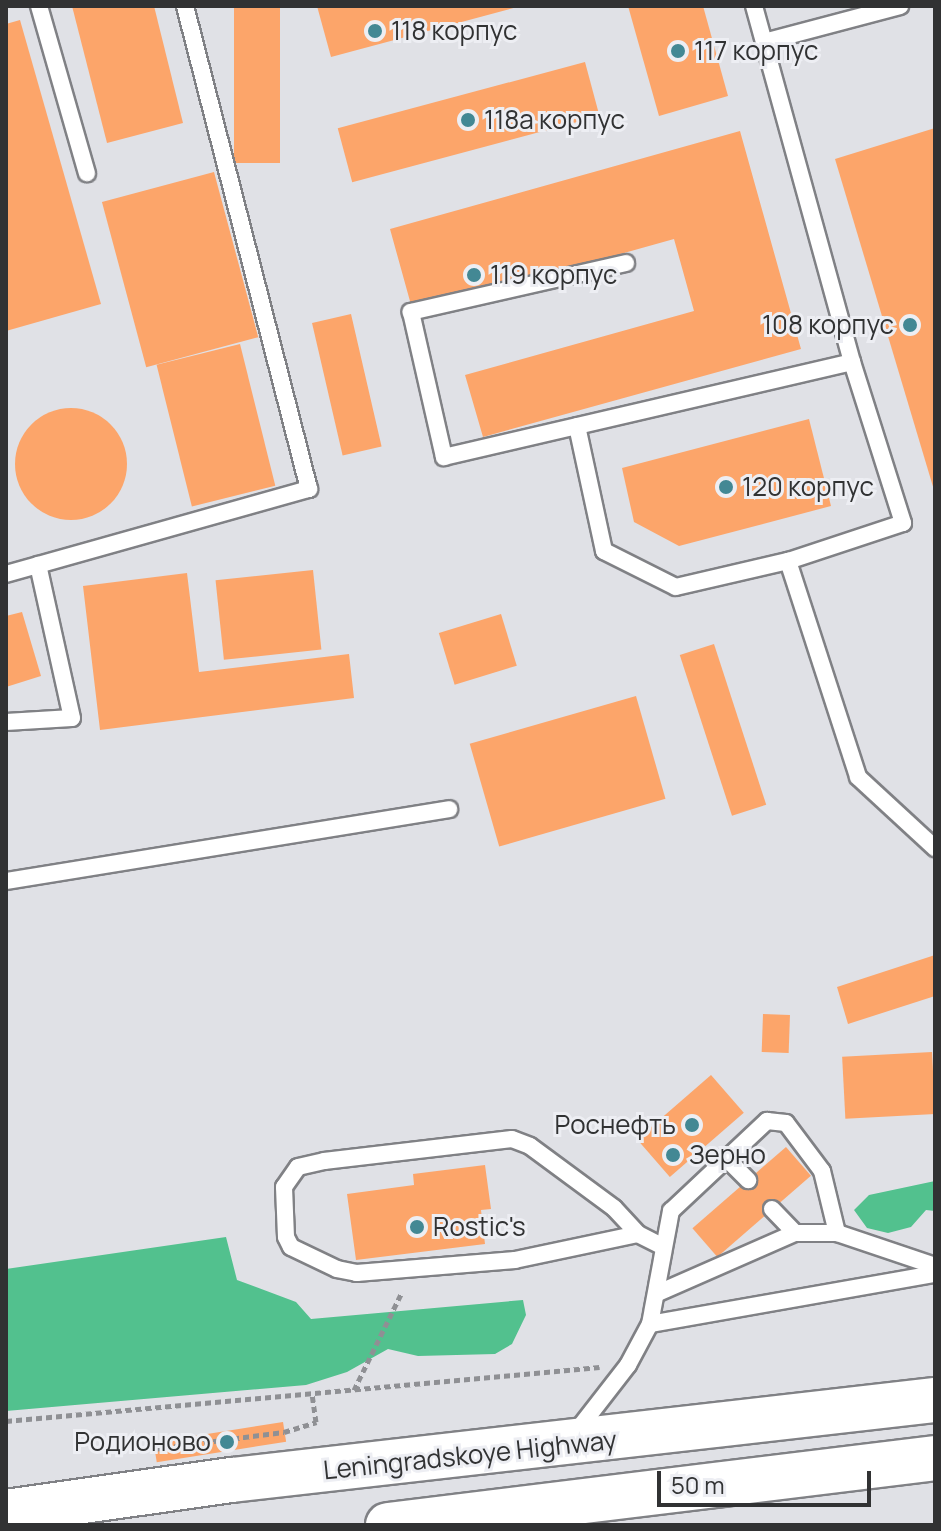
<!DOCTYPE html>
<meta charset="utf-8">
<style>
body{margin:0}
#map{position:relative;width:941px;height:1531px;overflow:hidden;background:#e0e1e6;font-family:Manrope,sans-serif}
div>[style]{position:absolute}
.forest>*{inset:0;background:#52c18e}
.building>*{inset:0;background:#fca56a;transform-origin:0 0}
.round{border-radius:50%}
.path>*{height:5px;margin-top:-2.5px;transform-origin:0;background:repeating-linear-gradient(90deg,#8f9094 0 6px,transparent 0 10px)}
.roads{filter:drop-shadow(2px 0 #808185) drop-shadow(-2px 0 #808185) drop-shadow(0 2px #808185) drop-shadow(0 -2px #808185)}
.lane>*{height:16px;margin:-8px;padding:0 8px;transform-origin:8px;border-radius:8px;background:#fff}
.highway>*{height:44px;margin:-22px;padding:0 22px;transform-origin:22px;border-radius:22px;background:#fff}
.dots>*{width:22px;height:22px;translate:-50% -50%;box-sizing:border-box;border:4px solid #edeef3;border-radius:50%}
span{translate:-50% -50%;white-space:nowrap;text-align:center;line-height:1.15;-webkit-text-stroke:6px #edeef3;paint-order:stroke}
.poi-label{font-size:26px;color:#313233}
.left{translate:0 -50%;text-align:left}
.right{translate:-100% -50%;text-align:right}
.street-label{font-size:26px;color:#313233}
.frame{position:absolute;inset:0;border:8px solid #313233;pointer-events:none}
.scale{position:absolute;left:657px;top:1471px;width:214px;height:36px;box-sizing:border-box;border:4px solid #313233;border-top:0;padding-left:10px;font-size:24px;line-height:28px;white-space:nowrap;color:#313233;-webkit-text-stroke:6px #edeef3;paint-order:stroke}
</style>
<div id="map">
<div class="forest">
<div style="clip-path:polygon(935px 1181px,935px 1211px,926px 1210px,911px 1227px,888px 1233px,867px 1228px,854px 1210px,869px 1195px)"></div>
<div style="clip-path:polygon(226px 1237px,237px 1280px,296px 1302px,311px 1319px,523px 1300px,526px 1315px,512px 1344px,495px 1354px,418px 1356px,388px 1349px,347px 1372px,306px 1385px,6px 1411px,6px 1269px)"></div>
</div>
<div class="building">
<div style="clip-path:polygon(72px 6px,154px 6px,183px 123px,107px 143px)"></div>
<div style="left:234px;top:6px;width:46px;height:157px"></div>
<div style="clip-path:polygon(317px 6px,517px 6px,517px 7px,331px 57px)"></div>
<div style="clip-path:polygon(628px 6px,703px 6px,728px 96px,659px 116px)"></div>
<div style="clip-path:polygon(20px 20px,101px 304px,6px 331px,6px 24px)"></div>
<div style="left:585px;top:62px;width:56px;height:256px;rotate:75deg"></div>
<div style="clip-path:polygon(935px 128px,935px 489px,934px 490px,835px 159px)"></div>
<div style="clip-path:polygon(740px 131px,801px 349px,483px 437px,465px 375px,694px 311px,674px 239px,413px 312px,390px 229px)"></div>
<div style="left:214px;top:172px;width:171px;height:116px;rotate:75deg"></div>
<div style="left:351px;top:314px;width:136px;height:40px;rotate:77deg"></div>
<div style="left:240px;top:344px;width:146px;height:86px;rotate:76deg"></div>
<div class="round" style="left:15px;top:408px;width:112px;height:112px"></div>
<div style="clip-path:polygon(809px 419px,831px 506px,679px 546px,634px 522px,622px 468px)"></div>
<div style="left:313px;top:570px;width:80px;height:98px;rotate:84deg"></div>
<div style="clip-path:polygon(187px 573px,199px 672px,349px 654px,354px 698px,100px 730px,83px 586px)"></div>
<div style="clip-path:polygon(22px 612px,41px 676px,6px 687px,6px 616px)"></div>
<div style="left:501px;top:614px;width:54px;height:65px;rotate:73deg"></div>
<div style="left:714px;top:644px;width:169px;height:36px;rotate:72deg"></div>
<div style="left:636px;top:696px;width:107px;height:173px;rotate:74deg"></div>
<div style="clip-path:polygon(935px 955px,935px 996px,848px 1024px,837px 987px)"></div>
<div style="left:763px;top:1014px;width:27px;height:38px;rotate:2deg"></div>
<div style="left:932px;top:1052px;width:62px;height:90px;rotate:87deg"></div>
<div style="left:711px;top:1075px;width:50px;height:98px;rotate:49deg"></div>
<div style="left:786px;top:1147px;width:38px;height:124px;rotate:49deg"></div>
<div style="clip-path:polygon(485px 1165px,491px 1209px,481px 1210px,485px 1244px,356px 1260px,347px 1194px,414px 1185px,413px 1174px)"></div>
<div style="left:283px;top:1422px;width:20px;height:131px;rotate:81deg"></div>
</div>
<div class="path">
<div style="left:354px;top:1390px;width:109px;rotate:-63.9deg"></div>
<div style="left:6px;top:1421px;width:596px;rotate:-5.19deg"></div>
<div style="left:154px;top:1449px;width:131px;rotate:-7.5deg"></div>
<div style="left:284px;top:1432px;width:34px;rotate:-17deg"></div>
<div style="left:316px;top:1422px;width:27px;rotate:-98deg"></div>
</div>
<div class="roads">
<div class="lane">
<div style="left:39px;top:6px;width:174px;rotate:74deg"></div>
<div style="left:754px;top:6px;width:369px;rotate:74.6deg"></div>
<div style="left:852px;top:362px;width:169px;rotate:72.4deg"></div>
<div style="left:903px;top:523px;width:121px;rotate:161.7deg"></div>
<div style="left:764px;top:42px;width:141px;rotate:-14.8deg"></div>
<div style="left:626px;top:263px;width:221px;rotate:167.2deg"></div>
<div style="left:411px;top:312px;width:149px;rotate:77.2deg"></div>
<div style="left:444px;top:457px;width:419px;rotate:-13.1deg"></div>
<div style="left:577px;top:426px;width:128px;rotate:77.8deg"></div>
<div style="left:604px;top:551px;width:80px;rotate:26.6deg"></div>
<div style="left:676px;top:587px;width:115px;rotate:-13.1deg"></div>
<div style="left:788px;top:561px;width:227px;rotate:72deg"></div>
<div style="left:858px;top:777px;width:105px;rotate:42.7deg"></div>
<div style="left:6px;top:574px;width:315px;rotate:-15.7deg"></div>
<div style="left:309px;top:489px;width:499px;rotate:-104.4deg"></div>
<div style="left:6px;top:722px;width:66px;rotate:-3.5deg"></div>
<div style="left:72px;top:718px;width:157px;rotate:-102.5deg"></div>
<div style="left:6px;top:881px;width:449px;rotate:-9.2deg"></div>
<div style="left:725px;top:1157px;width:33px;rotate:45deg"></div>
<div style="left:772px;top:1209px;width:33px;rotate:46deg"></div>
<div style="left:795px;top:1233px;width:42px"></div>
<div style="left:638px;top:1234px;width:126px;rotate:168.1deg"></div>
<div style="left:515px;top:1260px;width:159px;rotate:175.3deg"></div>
<div style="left:357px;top:1273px;width:20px;rotate:-169deg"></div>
<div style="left:337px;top:1269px;width:51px;rotate:-154.4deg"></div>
<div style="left:291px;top:1247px;width:11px;rotate:-117deg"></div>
<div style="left:286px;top:1237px;width:50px;rotate:-92.3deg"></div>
<div style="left:284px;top:1187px;width:24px;rotate:-55deg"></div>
<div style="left:298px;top:1167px;width:27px;rotate:-13deg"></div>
<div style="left:324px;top:1161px;width:189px;rotate:-6.7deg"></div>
<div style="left:512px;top:1139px;width:19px;rotate:21deg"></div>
<div style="left:530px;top:1146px;width:104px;rotate:36.4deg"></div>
<div style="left:614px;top:1208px;width:35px;rotate:47deg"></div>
<div style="left:638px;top:1234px;width:28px;rotate:27deg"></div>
<div style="left:658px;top:1293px;width:150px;rotate:-23.7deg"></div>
<div style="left:650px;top:1324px;width:289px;rotate:-10deg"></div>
<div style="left:576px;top:1432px;width:85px;rotate:-52.2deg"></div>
<div style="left:628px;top:1365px;width:47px;rotate:-61.8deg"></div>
<div style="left:650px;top:1324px;width:115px;rotate:-79.5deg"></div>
<div style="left:671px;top:1211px;width:132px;rotate:-43.2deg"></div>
<div style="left:767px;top:1121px;width:19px;rotate:6deg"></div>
<div style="left:786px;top:1123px;width:60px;rotate:53.1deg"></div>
<div style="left:822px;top:1171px;width:64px;rotate:76.4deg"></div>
<div style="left:837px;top:1233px;width:103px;rotate:18.6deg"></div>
</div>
<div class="highway">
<div style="left:6px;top:1512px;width:228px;rotate:-8.1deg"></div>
<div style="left:232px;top:1480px;width:708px;rotate:-6.49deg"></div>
<div style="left:388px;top:1525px;width:551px;rotate:-6.98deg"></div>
</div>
</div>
<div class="dots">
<div style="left:375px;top:31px;background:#438894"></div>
<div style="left:678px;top:51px;background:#438894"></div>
<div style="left:468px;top:120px;background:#438894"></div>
<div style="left:474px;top:275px;background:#438894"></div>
<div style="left:910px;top:325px;background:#438894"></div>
<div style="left:726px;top:487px;background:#438894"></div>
<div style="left:692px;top:1125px;background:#438894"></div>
<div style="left:673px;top:1155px;background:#438894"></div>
<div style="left:417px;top:1227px;background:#438894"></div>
<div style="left:227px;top:1442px;background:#438894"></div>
</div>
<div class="poi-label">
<span class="left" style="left:391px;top:31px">118 корпус</span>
<span class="left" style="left:694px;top:51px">117 корпус</span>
<span class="left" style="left:484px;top:120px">118а корпус</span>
<span class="left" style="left:490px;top:275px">119 корпус</span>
<span class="right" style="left:894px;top:325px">108 корпус</span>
<span class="left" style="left:742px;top:487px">120 корпус</span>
<span class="right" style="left:676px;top:1125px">Роснефть</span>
<span class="left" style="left:689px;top:1155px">Зерно</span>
<span class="left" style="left:433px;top:1227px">Rostic's</span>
<span class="right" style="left:211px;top:1442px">Родионово</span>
</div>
<div class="street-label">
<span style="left:470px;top:1455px;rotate:-6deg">Leningradskoye Highway</span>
</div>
<div class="frame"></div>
<div class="scale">50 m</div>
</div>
